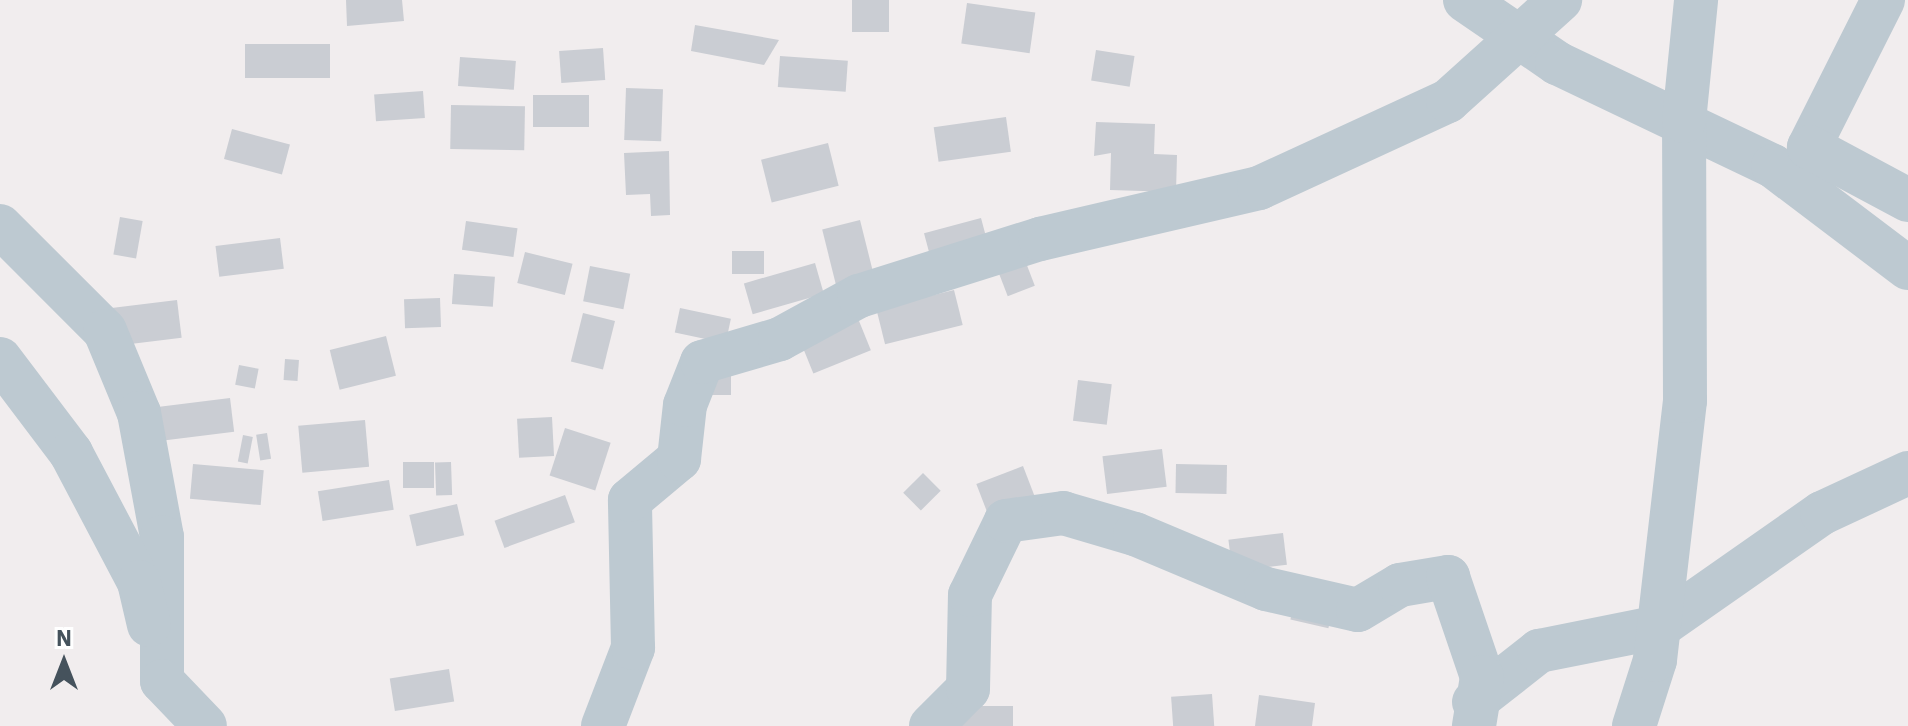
<!DOCTYPE html>
<style>
body{margin:0}
#map{position:relative;width:1908px;height:726px;overflow:hidden;background:#f1edee;font-family:"IBM Plex Sans",sans-serif}
div>[style]{position:absolute}
.building>*{inset:0;background:#cacdd3;transform-origin:0 0}
.minor>*{height:44px;margin:-22px;padding:0 22px;transform-origin:22px;border-radius:22px;background:#bdc9d1}
span{translate:-50% -50%;white-space:nowrap;text-align:center;line-height:1.15;-webkit-text-stroke:8px #fff;paint-order:stroke}
.north{position:absolute;left:24px;top:622px;width:80px;height:80px;-webkit-text-stroke:6px #fff;paint-order:stroke;rotate:0deg;font-size:22px;font-weight:700;line-height:32px;text-align:center;color:#45525c}
.north::after{content:'';display:block;margin:auto;width:28px;height:36px;background:#45525c;clip-path:polygon(50% 0,100% 100%,50% 72%,0 100%)}
</style>
<div id="map">
<div class="building">
<div style="clip-path:polygon(346px 0,402px 0,404px 21px,347px 26px)"></div>
<div style="left:852px;top:0;width:37px;height:32px"></div>
<div style="left:967px;top:3px;width:69px;height:41px;rotate:8deg"></div>
<div style="clip-path:polygon(695px 25px,779px 40px,764px 65px,691px 51px)"></div>
<div style="left:330px;top:44px;width:34px;height:85px;rotate:90deg"></div>
<div style="left:603px;top:48px;width:32px;height:44px;rotate:86deg"></div>
<div style="left:1096px;top:50px;width:39px;height:31px;rotate:9deg"></div>
<div style="left:780px;top:56px;width:68px;height:31px;rotate:4deg"></div>
<div style="left:460px;top:57px;width:56px;height:29px;rotate:4deg"></div>
<div style="left:626px;top:88px;width:37px;height:52px;rotate:2deg"></div>
<div style="left:423px;top:91px;width:27px;height:49px;rotate:86deg"></div>
<div style="left:533px;top:95px;width:56px;height:32px"></div>
<div style="left:451px;top:105px;width:74px;height:44px;rotate:1deg"></div>
<div style="left:1006px;top:117px;width:35px;height:73px;rotate:82deg"></div>
<div style="clip-path:polygon(1096px 122px,1155px 124px,1154px 154px,1177px 155px,1176px 192px,1110px 190px,1111px 153px,1094px 156px)"></div>
<div style="left:232px;top:129px;width:60px;height:31px;rotate:15deg"></div>
<div style="left:828px;top:143px;width:44px;height:69px;rotate:76deg"></div>
<div style="clip-path:polygon(669px 151px,670px 215px,651px 216px,650px 194px,626px 195px,624px 153px)"></div>
<div style="left:120px;top:217px;width:23px;height:38px;rotate:10deg"></div>
<div style="left:981px;top:218px;width:30px;height:59px;rotate:75deg"></div>
<div style="left:860px;top:220px;width:73px;height:39px;rotate:76deg"></div>
<div style="left:466px;top:221px;width:52px;height:29px;rotate:8deg"></div>
<div style="left:280px;top:238px;width:31px;height:65px;rotate:83deg"></div>
<div style="left:732px;top:251px;width:32px;height:23px"></div>
<div style="left:525px;top:252px;width:49px;height:32px;rotate:14deg"></div>
<div style="left:1023px;top:255px;width:33px;height:29px;rotate:69deg"></div>
<div style="left:815px;top:263px;width:32px;height:74px;rotate:74deg"></div>
<div style="left:590px;top:266px;width:41px;height:36px;rotate:11deg"></div>
<div style="left:454px;top:274px;width:41px;height:30px;rotate:4deg"></div>
<div style="left:954px;top:290px;width:36px;height:80px;rotate:76deg"></div>
<div style="left:440px;top:298px;width:29px;height:36px;rotate:88deg"></div>
<div style="left:177px;top:300px;width:38px;height:68px;rotate:83deg"></div>
<div style="left:680px;top:308px;width:52px;height:25px;rotate:12deg"></div>
<div style="left:583px;top:313px;width:33px;height:50px;rotate:14deg"></div>
<div style="left:857px;top:316px;width:37px;height:62px;rotate:68deg"></div>
<div style="left:386px;top:336px;width:41px;height:58px;rotate:76deg"></div>
<div style="left:285px;top:359px;width:14px;height:21px;rotate:4deg"></div>
<div style="left:239px;top:365px;width:20px;height:20px;rotate:11deg"></div>
<div style="left:712px;top:373px;width:19px;height:22px"></div>
<div style="left:1078px;top:380px;width:34px;height:41px;rotate:7deg"></div>
<div style="left:230px;top:398px;width:34px;height:73px;rotate:83deg"></div>
<div style="left:552px;top:417px;width:39px;height:35px;rotate:87deg"></div>
<div style="left:365px;top:420px;width:47px;height:67px;rotate:85deg"></div>
<div style="left:565px;top:428px;width:48px;height:50px;rotate:18deg"></div>
<div style="left:267px;top:433px;width:26px;height:11px;rotate:81deg"></div>
<div style="left:243px;top:435px;width:10px;height:27px;rotate:11deg"></div>
<div style="left:1162px;top:449px;width:38px;height:60px;rotate:83deg"></div>
<div style="left:434px;top:462px;width:26px;height:31px;rotate:90deg"></div>
<div style="left:451px;top:462px;width:33px;height:16px;rotate:88deg"></div>
<div style="left:193px;top:464px;width:71px;height:35px;rotate:5deg"></div>
<div style="left:1176px;top:464px;width:51px;height:29px;rotate:1deg"></div>
<div style="left:1023px;top:466px;width:33px;height:50px;rotate:69deg"></div>
<div style="left:923px;top:473px;width:25px;height:28px;rotate:45deg"></div>
<div style="left:389px;top:480px;width:30px;height:72px;rotate:81deg"></div>
<div style="left:565px;top:495px;width:29px;height:75px;rotate:70deg"></div>
<div style="left:457px;top:504px;width:32px;height:49px;rotate:77deg"></div>
<div style="left:1283px;top:533px;width:32px;height:55px;rotate:83deg"></div>
<div style="left:1294px;top:604px;width:39px;height:16px;rotate:13deg"></div>
<div style="left:449px;top:669px;width:33px;height:60px;rotate:81deg"></div>
<div style="left:1212px;top:694px;width:32px;height:41px;rotate:86deg"></div>
<div style="clip-path:polygon(1259px 695px,1315px 703px,1312px 726px,1255px 726px)"></div>
<div style="left:1013px;top:706px;width:20px;height:61px;rotate:90deg"></div>
</div>
<div class="minor">
<div style="left:1465px;top:0;width:112px;rotate:34.4deg"></div>
<div style="left:1557px;top:63px;width:239px;rotate:25.5deg"></div>
<div style="left:1773px;top:166px;width:169px;rotate:37.1deg"></div>
<div style="left:1883px;top:0;width:165px;rotate:116.7deg"></div>
<div style="left:1809px;top:147px;width:112px;rotate:28.2deg"></div>
<div style="left:0;top:226px;width:148px;rotate:45deg"></div>
<div style="left:105px;top:331px;width:89px;rotate:67.5deg"></div>
<div style="left:139px;top:413px;width:126px;rotate:79.5deg"></div>
<div style="left:162px;top:537px;width:144px;rotate:90deg"></div>
<div style="left:162px;top:681px;width:62px;rotate:46.3deg"></div>
<div style="left:0;top:359px;width:118px;rotate:52.9deg"></div>
<div style="left:71px;top:453px;width:146px;rotate:62.2deg"></div>
<div style="left:139px;top:582px;width:44px;rotate:76.9deg"></div>
<div style="left:1474px;top:702px;width:83px;rotate:-38.1deg"></div>
<div style="left:1539px;top:651px;width:122px;rotate:-11.3deg"></div>
<div style="left:1659px;top:627px;width:199px;rotate:-35deg"></div>
<div style="left:1822px;top:513px;width:95px;rotate:-24.9deg"></div>
<div style="left:603px;top:726px;width:84px;rotate:-69deg"></div>
<div style="left:633px;top:648px;width:148px;rotate:-91.2deg"></div>
<div style="left:630px;top:500px;width:64px;rotate:-39.9deg"></div>
<div style="left:679px;top:459px;width:54px;rotate:-83.7deg"></div>
<div style="left:685px;top:405px;width:46px;rotate:-68.4deg"></div>
<div style="left:702px;top:362px;width:81px;rotate:-16.4deg"></div>
<div style="left:780px;top:339px;width:90px;rotate:-28.6deg"></div>
<div style="left:859px;top:296px;width:190px;rotate:-17.5deg"></div>
<div style="left:1040px;top:239px;width:225px;rotate:-13.1deg"></div>
<div style="left:1259px;top:188px;width:208px;rotate:-24.7deg"></div>
<div style="left:1448px;top:101px;width:151px;rotate:-42deg"></div>
<div style="left:931px;top:726px;width:52px;rotate:-45deg"></div>
<div style="left:968px;top:689px;width:94px;rotate:-88.8deg"></div>
<div style="left:970px;top:595px;width:82px;rotate:-64.1deg"></div>
<div style="left:1006px;top:521px;width:58px;rotate:-8deg"></div>
<div style="left:1063px;top:513px;width:75px;rotate:16.3deg"></div>
<div style="left:1135px;top:534px;width:142px;rotate:22.8deg"></div>
<div style="left:1266px;top:589px;width:94px;rotate:12.9deg"></div>
<div style="left:1358px;top:610px;width:49px;rotate:-30.8deg"></div>
<div style="left:1400px;top:585px;width:49px;rotate:-9.5deg"></div>
<div style="left:1448px;top:577px;width:106px;rotate:71.2deg"></div>
<div style="left:1482px;top:677px;width:50px;rotate:99.3deg"></div>
<div style="left:1634px;top:726px;width:69px;rotate:-72.3deg"></div>
<div style="left:1655px;top:660px;width:261px;rotate:-83.4deg"></div>
<div style="left:1685px;top:401px;width:280px;rotate:-90.2deg"></div>
<div style="left:1684px;top:121px;width:122px;rotate:-84.3deg"></div>
</div>
<div class="north">N</div>
</div>
